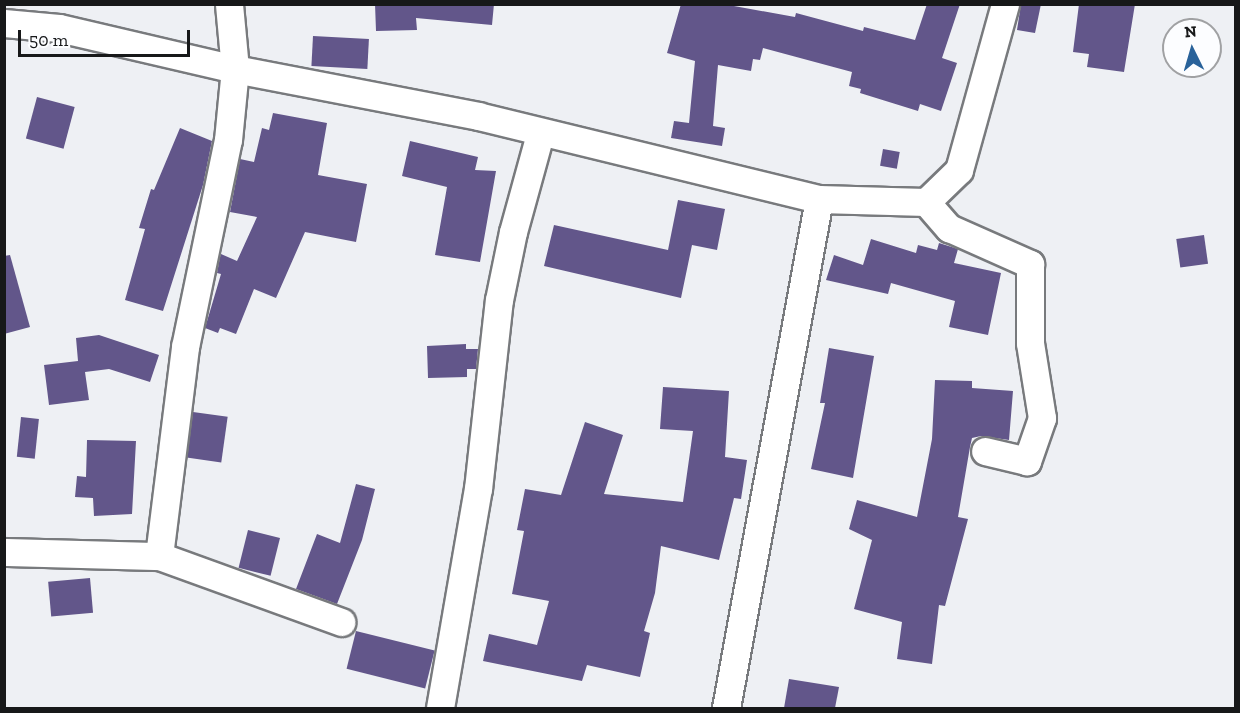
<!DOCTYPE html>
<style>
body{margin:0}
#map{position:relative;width:1240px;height:713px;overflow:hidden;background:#eef0f4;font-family:"Zilla Slab",serif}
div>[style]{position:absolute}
.building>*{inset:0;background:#62568a;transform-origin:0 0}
.roads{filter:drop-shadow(2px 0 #787a7d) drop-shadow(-2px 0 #787a7d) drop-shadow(0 2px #787a7d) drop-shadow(0 -2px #787a7d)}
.minor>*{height:27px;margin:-13.5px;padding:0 13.5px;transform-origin:13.5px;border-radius:13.5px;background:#fff}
span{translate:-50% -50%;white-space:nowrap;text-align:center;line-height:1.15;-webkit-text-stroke:6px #fcfdff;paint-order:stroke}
.frame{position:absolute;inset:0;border:6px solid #171819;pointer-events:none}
.north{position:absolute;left:1162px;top:18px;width:60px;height:60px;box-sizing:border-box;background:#fcfdff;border:2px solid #a0a1a3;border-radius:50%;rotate:355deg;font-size:16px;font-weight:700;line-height:24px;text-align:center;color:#171819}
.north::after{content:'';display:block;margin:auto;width:21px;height:27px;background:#29629a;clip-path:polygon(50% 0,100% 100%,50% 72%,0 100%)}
.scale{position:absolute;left:18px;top:30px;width:172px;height:27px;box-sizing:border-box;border:3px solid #171819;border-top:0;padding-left:8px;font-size:18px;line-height:21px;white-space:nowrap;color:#171819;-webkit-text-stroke:4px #fcfdff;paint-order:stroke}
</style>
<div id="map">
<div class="building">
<div style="clip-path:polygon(375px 4px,494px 4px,492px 25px,416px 18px,417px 30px,376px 31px)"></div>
<div style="clip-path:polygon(681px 4px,723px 4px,795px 17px,796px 13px,863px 31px,864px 27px,915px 40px,927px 4px,960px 4px,942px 58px,957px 63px,941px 111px,920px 104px,918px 111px,860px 93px,861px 89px,849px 86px,852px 72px,763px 48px,760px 60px,753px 59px,751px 71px,718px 65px,713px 126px,725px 128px,722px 146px,671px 138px,674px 121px,689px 123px,695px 61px,667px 53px)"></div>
<div style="clip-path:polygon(1021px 4px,1041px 4px,1035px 33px,1017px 30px)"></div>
<div style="clip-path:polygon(1079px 4px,1135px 4px,1124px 72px,1087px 67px,1089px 54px,1073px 52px)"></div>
<div style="left:313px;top:36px;width:56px;height:30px;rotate:3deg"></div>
<div style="left:37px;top:97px;width:39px;height:43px;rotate:15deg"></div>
<div style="clip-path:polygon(273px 113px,327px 123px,318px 175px,367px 184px,356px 242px,305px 232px,276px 298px,254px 289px,236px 334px,220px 328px,218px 333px,205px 328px,221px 274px,217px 273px,220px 257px,221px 254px,237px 261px,257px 217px,230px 212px,240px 159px,254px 162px,262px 128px,269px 130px)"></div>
<div style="clip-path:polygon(180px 128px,212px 141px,203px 185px,163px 311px,125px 300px,145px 229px,139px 228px,151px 189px,154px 190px)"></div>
<div style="clip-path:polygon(410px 141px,478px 157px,475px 170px,496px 171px,480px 262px,435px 255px,447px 187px,402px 176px)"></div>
<div style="left:883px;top:149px;width:17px;height:17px;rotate:10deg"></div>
<div style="clip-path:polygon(678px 200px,725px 209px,717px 250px,692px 245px,681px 298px,544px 266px,554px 225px,668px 250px)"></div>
<div style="left:1204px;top:235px;width:29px;height:28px;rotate:82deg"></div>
<div style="clip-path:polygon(871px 239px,916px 253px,918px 245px,937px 250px,939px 243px,958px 249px,954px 263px,1001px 273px,988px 335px,949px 327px,955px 301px,891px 283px,888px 294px,826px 280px,834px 255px,863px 265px)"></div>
<div style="clip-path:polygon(10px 255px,30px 327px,4px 334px,4px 256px)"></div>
<div style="clip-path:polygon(99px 335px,159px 355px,150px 382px,109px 369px,85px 372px,89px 400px,49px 405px,44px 365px,78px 361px,76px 338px)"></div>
<div style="clip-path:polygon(466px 344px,466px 349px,478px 349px,476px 369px,467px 369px,467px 377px,428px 378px,427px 346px)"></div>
<div style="clip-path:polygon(829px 348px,874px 356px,853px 478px,811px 469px,825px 403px,820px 403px)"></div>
<div style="clip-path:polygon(935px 380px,972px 381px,972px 388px,1013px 391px,1009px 440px,981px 436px,972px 438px,970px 447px,958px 517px,968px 519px,945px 606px,939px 605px,932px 664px,897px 659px,902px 622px,854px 609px,872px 540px,849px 529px,857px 500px,917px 517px,932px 439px)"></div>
<div style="clip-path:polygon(663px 387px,729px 391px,725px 457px,747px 460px,741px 499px,734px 498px,719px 560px,661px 546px,655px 593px,644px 631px,650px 633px,640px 677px,587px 665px,582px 681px,483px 661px,489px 634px,537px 645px,549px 601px,512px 594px,524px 531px,517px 530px,525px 489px,561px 495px,585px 422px,623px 435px,604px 494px,683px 502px,693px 431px,660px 429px)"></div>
<div style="left:193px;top:412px;width:35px;height:46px;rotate:8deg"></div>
<div style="left:21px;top:417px;width:18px;height:40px;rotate:6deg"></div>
<div style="clip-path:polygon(87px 440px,136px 441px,132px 514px,94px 516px,93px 498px,75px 497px,77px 476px,86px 477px)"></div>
<div style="clip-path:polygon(356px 484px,375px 489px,362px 540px,337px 604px,296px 589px,317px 534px,340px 543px)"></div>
<div style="left:248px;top:530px;width:33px;height:39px;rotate:14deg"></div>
<div style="left:90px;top:578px;width:35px;height:42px;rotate:85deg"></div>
<div style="left:356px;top:631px;width:81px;height:39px;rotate:14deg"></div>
<div style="clip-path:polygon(789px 679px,839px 687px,835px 708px,784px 708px)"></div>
</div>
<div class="roads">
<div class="minor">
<div style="left:4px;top:23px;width:55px;rotate:5.2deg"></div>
<div style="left:59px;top:28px;width:181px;rotate:13.1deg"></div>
<div style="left:235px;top:69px;width:248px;rotate:10.9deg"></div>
<div style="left:478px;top:116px;width:351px;rotate:13.7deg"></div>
<div style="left:819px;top:199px;width:107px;rotate:1.6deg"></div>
<div style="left:926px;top:202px;width:46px;rotate:-44.1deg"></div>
<div style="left:959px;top:170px;width:172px;rotate:-74.5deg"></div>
<div style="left:926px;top:202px;width:35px;rotate:49deg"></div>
<div style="left:949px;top:228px;width:89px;rotate:24deg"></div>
<div style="left:1030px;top:264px;width:79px;rotate:90deg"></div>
<div style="left:1030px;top:343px;width:76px;rotate:80.9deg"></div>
<div style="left:1042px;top:418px;width:46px;rotate:109.2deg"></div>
<div style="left:1027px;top:461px;width:43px;rotate:-166.6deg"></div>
<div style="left:4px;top:552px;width:155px;rotate:1.5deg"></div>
<div style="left:159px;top:556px;width:211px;rotate:-82.9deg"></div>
<div style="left:185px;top:347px;width:211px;rotate:-78.3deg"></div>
<div style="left:228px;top:140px;width:71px;rotate:-84.4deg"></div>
<div style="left:235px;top:69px;width:65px;rotate:-95.3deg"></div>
<div style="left:159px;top:556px;width:194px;rotate:19.9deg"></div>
<div style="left:440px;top:708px;width:222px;rotate:-80.2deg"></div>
<div style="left:478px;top:489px;width:190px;rotate:-83.7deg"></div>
<div style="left:499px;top:300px;width:69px;rotate:-78.4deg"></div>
<div style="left:513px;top:232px;width:102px;rotate:-74.6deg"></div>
<div style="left:726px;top:708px;width:517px;rotate:-79.65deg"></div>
</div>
</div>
<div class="frame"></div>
<div class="north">N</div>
<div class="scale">50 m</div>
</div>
